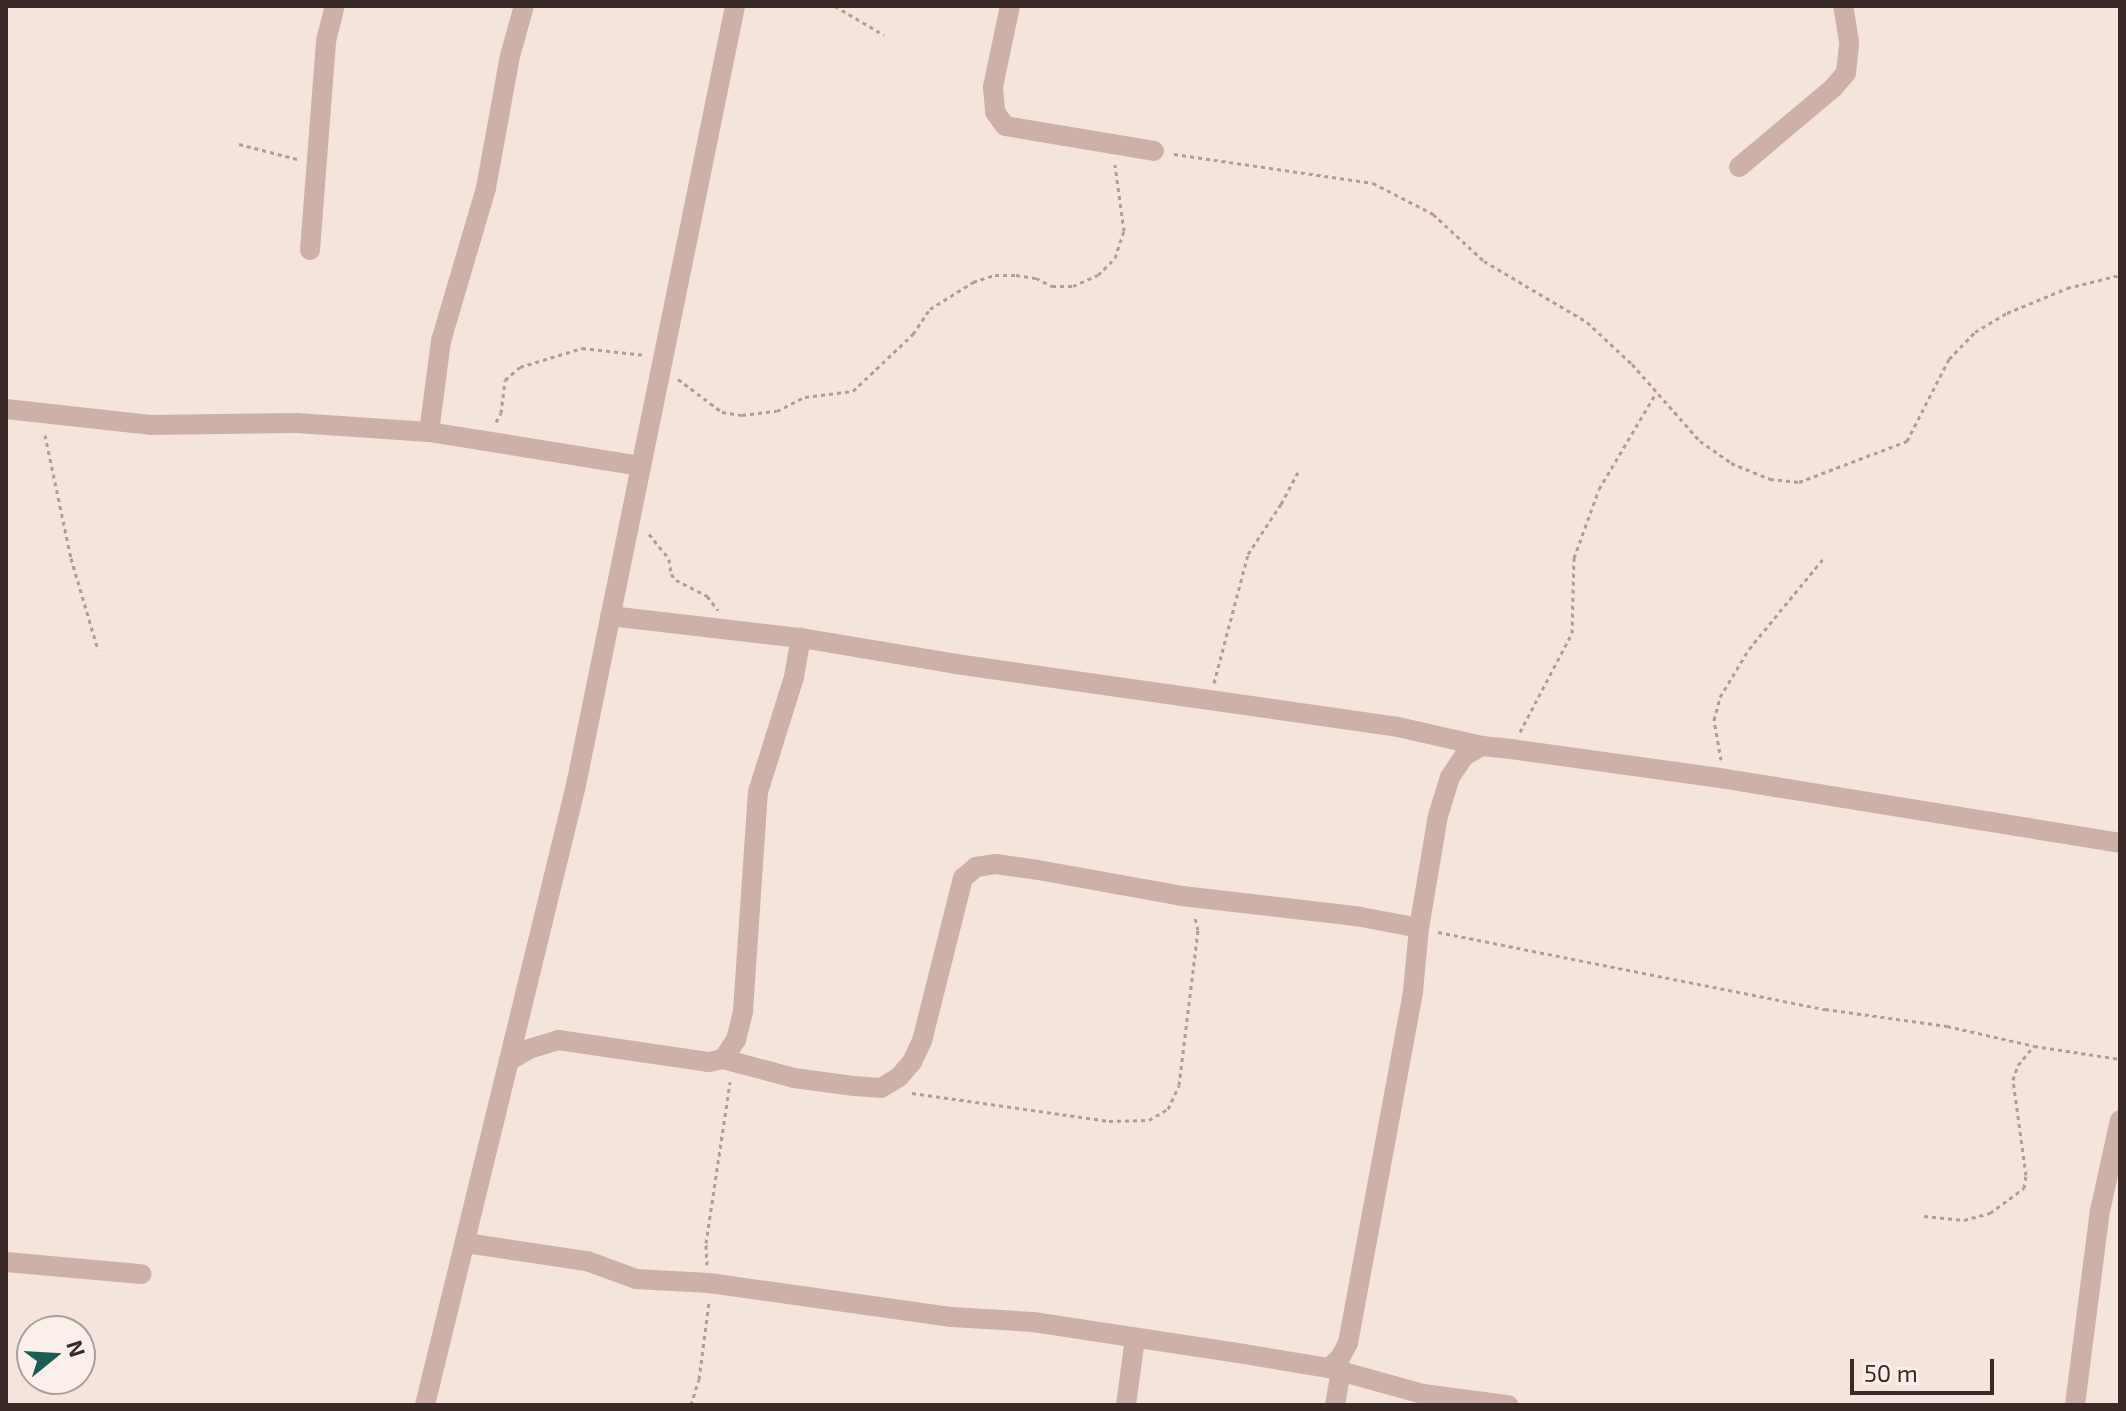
<!DOCTYPE html>
<style>
body{margin:0}
#map{position:relative;width:2126px;height:1411px;overflow:hidden;background:#f4e4dc;font-family:"Exo 2",sans-serif}
div>[style]{position:absolute}
.path>*{height:3px;margin-top:-1.5px;transform-origin:0;background:repeating-linear-gradient(90deg,#b99a91 0 4px,transparent 0 8px)}
.minor>*{height:20px;margin:-10px;padding:0 10px;transform-origin:10px;border-radius:10px;background:#cdb0a7}
span{translate:-50% -50%;white-space:nowrap;text-align:center;line-height:1.15;-webkit-text-stroke:8px #fbefe9;paint-order:stroke}
.frame{position:absolute;inset:0;border:8px solid #392a28;pointer-events:none}
.north{position:absolute;left:16px;top:1315px;width:80px;height:80px;box-sizing:border-box;background:#fbefe9;border:2px solid #ada09c;border-radius:50%;rotate:72deg;font-size:22px;font-weight:700;line-height:32px;text-align:center;color:#392a28}
.north::after{content:'';display:block;margin:auto;width:28px;height:36px;background:#1a5d54;clip-path:polygon(50% 0,100% 100%,50% 72%,0 100%)}
.scale{position:absolute;left:1850px;top:1359px;width:144px;height:36px;box-sizing:border-box;border:4px solid #392a28;border-top:0;padding-left:10px;font-size:24px;line-height:28px;white-space:nowrap;color:#392a28;-webkit-text-stroke:6px #fbefe9;paint-order:stroke}
</style>
<div id="map">
<div class="path">
<div style="left:835px;top:6px;width:57px;rotate:30.6deg"></div>
<div style="left:239px;top:144px;width:60px;rotate:14.5deg"></div>
<div style="left:1174px;top:154px;width:201px;rotate:8.3deg"></div>
<div style="left:1373px;top:183px;width:68px;rotate:27.3deg"></div>
<div style="left:1433px;top:214px;width:69px;rotate:42.7deg"></div>
<div style="left:1484px;top:261px;width:120px;rotate:30.6deg"></div>
<div style="left:1587px;top:322px;width:62px;rotate:43deg"></div>
<div style="left:1632px;top:364px;width:103px;rotate:48.6deg"></div>
<div style="left:1700px;top:441px;width:38px;rotate:35deg"></div>
<div style="left:1731px;top:463px;width:42px;rotate:22.3deg"></div>
<div style="left:1770px;top:479px;width:29px;rotate:6deg"></div>
<div style="left:1799px;top:482px;width:116px;rotate:-20.8deg"></div>
<div style="left:1907px;top:441px;width:92px;rotate:-62.9deg"></div>
<div style="left:1949px;top:359px;width:37px;rotate:-46deg"></div>
<div style="left:1975px;top:332px;width:37px;rotate:-31deg"></div>
<div style="left:2007px;top:313px;width:65px;rotate:-22.6deg"></div>
<div style="left:2067px;top:288px;width:55px;rotate:-13.8deg"></div>
<div style="left:678px;top:379px;width:55px;rotate:36.9deg"></div>
<div style="left:722px;top:412px;width:20px;rotate:9deg"></div>
<div style="left:742px;top:415px;width:35px;rotate:-7deg"></div>
<div style="left:777px;top:411px;width:31px;rotate:-27deg"></div>
<div style="left:805px;top:397px;width:48px;rotate:-7.1deg"></div>
<div style="left:853px;top:391px;width:83px;rotate:-43.5deg"></div>
<div style="left:913px;top:334px;width:30px;rotate:-56deg"></div>
<div style="left:930px;top:309px;width:51px;rotate:-32.1deg"></div>
<div style="left:973px;top:282px;width:23px;rotate:-18deg"></div>
<div style="left:995px;top:275px;width:21px"></div>
<div style="left:1016px;top:275px;width:20px;rotate:9deg"></div>
<div style="left:1036px;top:278px;width:18px;rotate:27deg"></div>
<div style="left:1052px;top:286px;width:21px"></div>
<div style="left:1073px;top:286px;width:27px;rotate:-24deg"></div>
<div style="left:1098px;top:275px;width:24px;rotate:-45deg"></div>
<div style="left:1115px;top:258px;width:28px;rotate:-72deg"></div>
<div style="left:1124px;top:231px;width:67px;rotate:-97.8deg"></div>
<div style="left:496px;top:422px;width:10px;rotate:-61deg"></div>
<div style="left:501px;top:413px;width:33px;rotate:-83deg"></div>
<div style="left:505px;top:380px;width:20px;rotate:-41deg"></div>
<div style="left:520px;top:367px;width:65px;rotate:-17deg"></div>
<div style="left:582px;top:348px;width:63px;rotate:6.3deg"></div>
<div style="left:45px;top:435px;width:126px;rotate:78.1deg"></div>
<div style="left:71px;top:558px;width:96px;rotate:73.6deg"></div>
<div style="left:649px;top:534px;width:32px;rotate:51deg"></div>
<div style="left:669px;top:559px;width:15px;rotate:82deg"></div>
<div style="left:671px;top:574px;width:8px;rotate:50deg"></div>
<div style="left:676px;top:580px;width:35px;rotate:27deg"></div>
<div style="left:707px;top:596px;width:18px;rotate:52deg"></div>
<div style="left:1214px;top:683px;width:133px;rotate:-75.2deg"></div>
<div style="left:1248px;top:554px;width:60px;rotate:-56.6deg"></div>
<div style="left:1281px;top:504px;width:38px;rotate:-62deg"></div>
<div style="left:1520px;top:732px;width:112px;rotate:-62.3deg"></div>
<div style="left:1572px;top:633px;width:75px;rotate:-88.5deg"></div>
<div style="left:1574px;top:558px;width:73px;rotate:-70.1deg"></div>
<div style="left:1599px;top:489px;width:112px;rotate:-59.3deg"></div>
<div style="left:1721px;top:760px;width:41px;rotate:-99.9deg"></div>
<div style="left:1714px;top:720px;width:24px;rotate:-75deg"></div>
<div style="left:1720px;top:697px;width:56px;rotate:-58.9deg"></div>
<div style="left:1749px;top:649px;width:117px;rotate:-50.6deg"></div>
<div style="left:1438px;top:932px;width:395px;rotate:11.3deg"></div>
<div style="left:1825px;top:1009px;width:123px;rotate:7.9deg"></div>
<div style="left:1947px;top:1026px;width:89px;rotate:12.9deg"></div>
<div style="left:2034px;top:1046px;width:87px;rotate:8.6deg"></div>
<div style="left:912px;top:1093px;width:199px;rotate:8.1deg"></div>
<div style="left:1109px;top:1121px;width:40px;rotate:-1.4deg"></div>
<div style="left:1149px;top:1120px;width:22px;rotate:-30deg"></div>
<div style="left:1168px;top:1109px;width:26px;rotate:-65deg"></div>
<div style="left:1179px;top:1085px;width:156px;rotate:-83deg"></div>
<div style="left:1198px;top:930px;width:13px;rotate:-103deg"></div>
<div style="left:1924px;top:1216px;width:40px;rotate:5.7deg"></div>
<div style="left:1964px;top:1220px;width:27px;rotate:-15deg"></div>
<div style="left:1990px;top:1213px;width:42px;rotate:-36.3deg"></div>
<div style="left:2024px;top:1188px;width:13px;rotate:-81deg"></div>
<div style="left:2026px;top:1175px;width:96px;rotate:-97.8deg"></div>
<div style="left:2013px;top:1080px;width:16px;rotate:-72deg"></div>
<div style="left:2018px;top:1065px;width:25px;rotate:-50deg"></div>
<div style="left:707px;top:1265px;width:22px;rotate:-93deg"></div>
<div style="left:706px;top:1243px;width:163px;rotate:-81.5deg"></div>
<div style="left:691px;top:1405px;width:27px;rotate:-73deg"></div>
<div style="left:699px;top:1379px;width:78px;rotate:-82.6deg"></div>
</div>
<div class="minor">
<div style="left:1010px;top:6px;width:83px;rotate:101.9deg"></div>
<div style="left:993px;top:87px;width:25px;rotate:85deg"></div>
<div style="left:995px;top:112px;width:17px;rotate:54deg"></div>
<div style="left:1005px;top:126px;width:151px;rotate:9.5deg"></div>
<div style="left:1739px;top:167px;width:123px;rotate:-40deg"></div>
<div style="left:1833px;top:88px;width:20px;rotate:-49deg"></div>
<div style="left:1846px;top:73px;width:31px;rotate:-84deg"></div>
<div style="left:1849px;top:42px;width:36px;rotate:-99deg"></div>
<div style="left:310px;top:250px;width:210px;rotate:-85.6deg"></div>
<div style="left:326px;top:41px;width:36px;rotate:-76deg"></div>
<div style="left:6px;top:409px;width:145px;rotate:6.3deg"></div>
<div style="left:150px;top:425px;width:147px;rotate:-0.8deg"></div>
<div style="left:297px;top:423px;width:132px;rotate:3.9deg"></div>
<div style="left:429px;top:432px;width:215px;rotate:9.1deg"></div>
<div style="left:429px;top:432px;width:92px;rotate:-82.5deg"></div>
<div style="left:441px;top:341px;width:159px;rotate:-73.6deg"></div>
<div style="left:486px;top:188px;width:134px;rotate:-79.7deg"></div>
<div style="left:510px;top:56px;width:52px;rotate:-74.4deg"></div>
<div style="left:610px;top:616px;width:192px;rotate:6.6deg"></div>
<div style="left:801px;top:638px;width:157px;rotate:9.5deg"></div>
<div style="left:956px;top:664px;width:446px;rotate:8.1deg"></div>
<div style="left:1398px;top:727px;width:86px;rotate:12.7deg"></div>
<div style="left:723px;top:1059px;width:73px;rotate:15deg"></div>
<div style="left:794px;top:1078px;width:61px;rotate:7.6deg"></div>
<div style="left:854px;top:1086px;width:27px;rotate:4deg"></div>
<div style="left:881px;top:1088px;width:21px;rotate:-31deg"></div>
<div style="left:899px;top:1077px;width:20px;rotate:-49deg"></div>
<div style="left:912px;top:1062px;width:23px;rotate:-65deg"></div>
<div style="left:922px;top:1041px;width:168px;rotate:-75.9deg"></div>
<div style="left:963px;top:878px;width:17px;rotate:-40deg"></div>
<div style="left:976px;top:867px;width:19px;rotate:-9deg"></div>
<div style="left:995px;top:864px;width:43px;rotate:7.9deg"></div>
<div style="left:1038px;top:870px;width:146px;rotate:10.2deg"></div>
<div style="left:1182px;top:896px;width:175px;rotate:6.6deg"></div>
<div style="left:1356px;top:916px;width:64px;rotate:10.8deg"></div>
<div style="left:509px;top:1061px;width:23px;rotate:-31deg"></div>
<div style="left:529px;top:1049px;width:30px;rotate:-17deg"></div>
<div style="left:558px;top:1040px;width:153px;rotate:8.3deg"></div>
<div style="left:709px;top:1062px;width:14px;rotate:-12deg"></div>
<div style="left:723px;top:1059px;width:23px;rotate:-56deg"></div>
<div style="left:736px;top:1040px;width:30px;rotate:-76deg"></div>
<div style="left:743px;top:1011px;width:220px;rotate:-86.1deg"></div>
<div style="left:758px;top:792px;width:121px;rotate:-72.6deg"></div>
<div style="left:794px;top:677px;width:40px;rotate:-80deg"></div>
<div style="left:466px;top:1243px;width:122px;rotate:8.5deg"></div>
<div style="left:587px;top:1261px;width:52px;rotate:20.2deg"></div>
<div style="left:636px;top:1279px;width:73px;rotate:3.1deg"></div>
<div style="left:709px;top:1283px;width:245px;rotate:8deg"></div>
<div style="left:952px;top:1317px;width:81px;rotate:3.5deg"></div>
<div style="left:1033px;top:1322px;width:213px;rotate:8.6deg"></div>
<div style="left:1244px;top:1354px;width:86px;rotate:9.4deg"></div>
<div style="left:1329px;top:1368px;width:98px;rotate:15.5deg"></div>
<div style="left:1423px;top:1394px;width:86px;rotate:7.4deg"></div>
<div style="left:6px;top:1262px;width:136px;rotate:5.1deg"></div>
<div style="left:1329px;top:1368px;width:15px;rotate:-42deg"></div>
<div style="left:1340px;top:1358px;width:17px;rotate:-62deg"></div>
<div style="left:1348px;top:1343px;width:358px;rotate:-79.5deg"></div>
<div style="left:1413px;top:991px;width:63px;rotate:-84.6deg"></div>
<div style="left:1419px;top:928px;width:114px;rotate:-80.4deg"></div>
<div style="left:1438px;top:816px;width:41px;rotate:-72.9deg"></div>
<div style="left:1450px;top:777px;width:25px;rotate:-56deg"></div>
<div style="left:1464px;top:756px;width:21px;rotate:-29deg"></div>
<div style="left:1482px;top:746px;width:29px;rotate:6deg"></div>
<div style="left:1511px;top:749px;width:217px;rotate:7.9deg"></div>
<div style="left:1726px;top:779px;width:399px;rotate:9.2deg"></div>
<div style="left:425px;top:1405px;width:638px;rotate:-76.31deg"></div>
<div style="left:576px;top:785px;width:795px;rotate:-78.46deg"></div>
<div style="left:1126px;top:1405px;width:68px;rotate:-82.3deg"></div>
<div style="left:1335px;top:1405px;width:35px;rotate:-80deg"></div>
<div style="left:2075px;top:1405px;width:196px;rotate:-82.7deg"></div>
<div style="left:2100px;top:1211px;width:93px;rotate:-77.6deg"></div>
</div>
<div class="frame"></div>
<div class="north">N</div>
<div class="scale">50 m</div>
</div>
